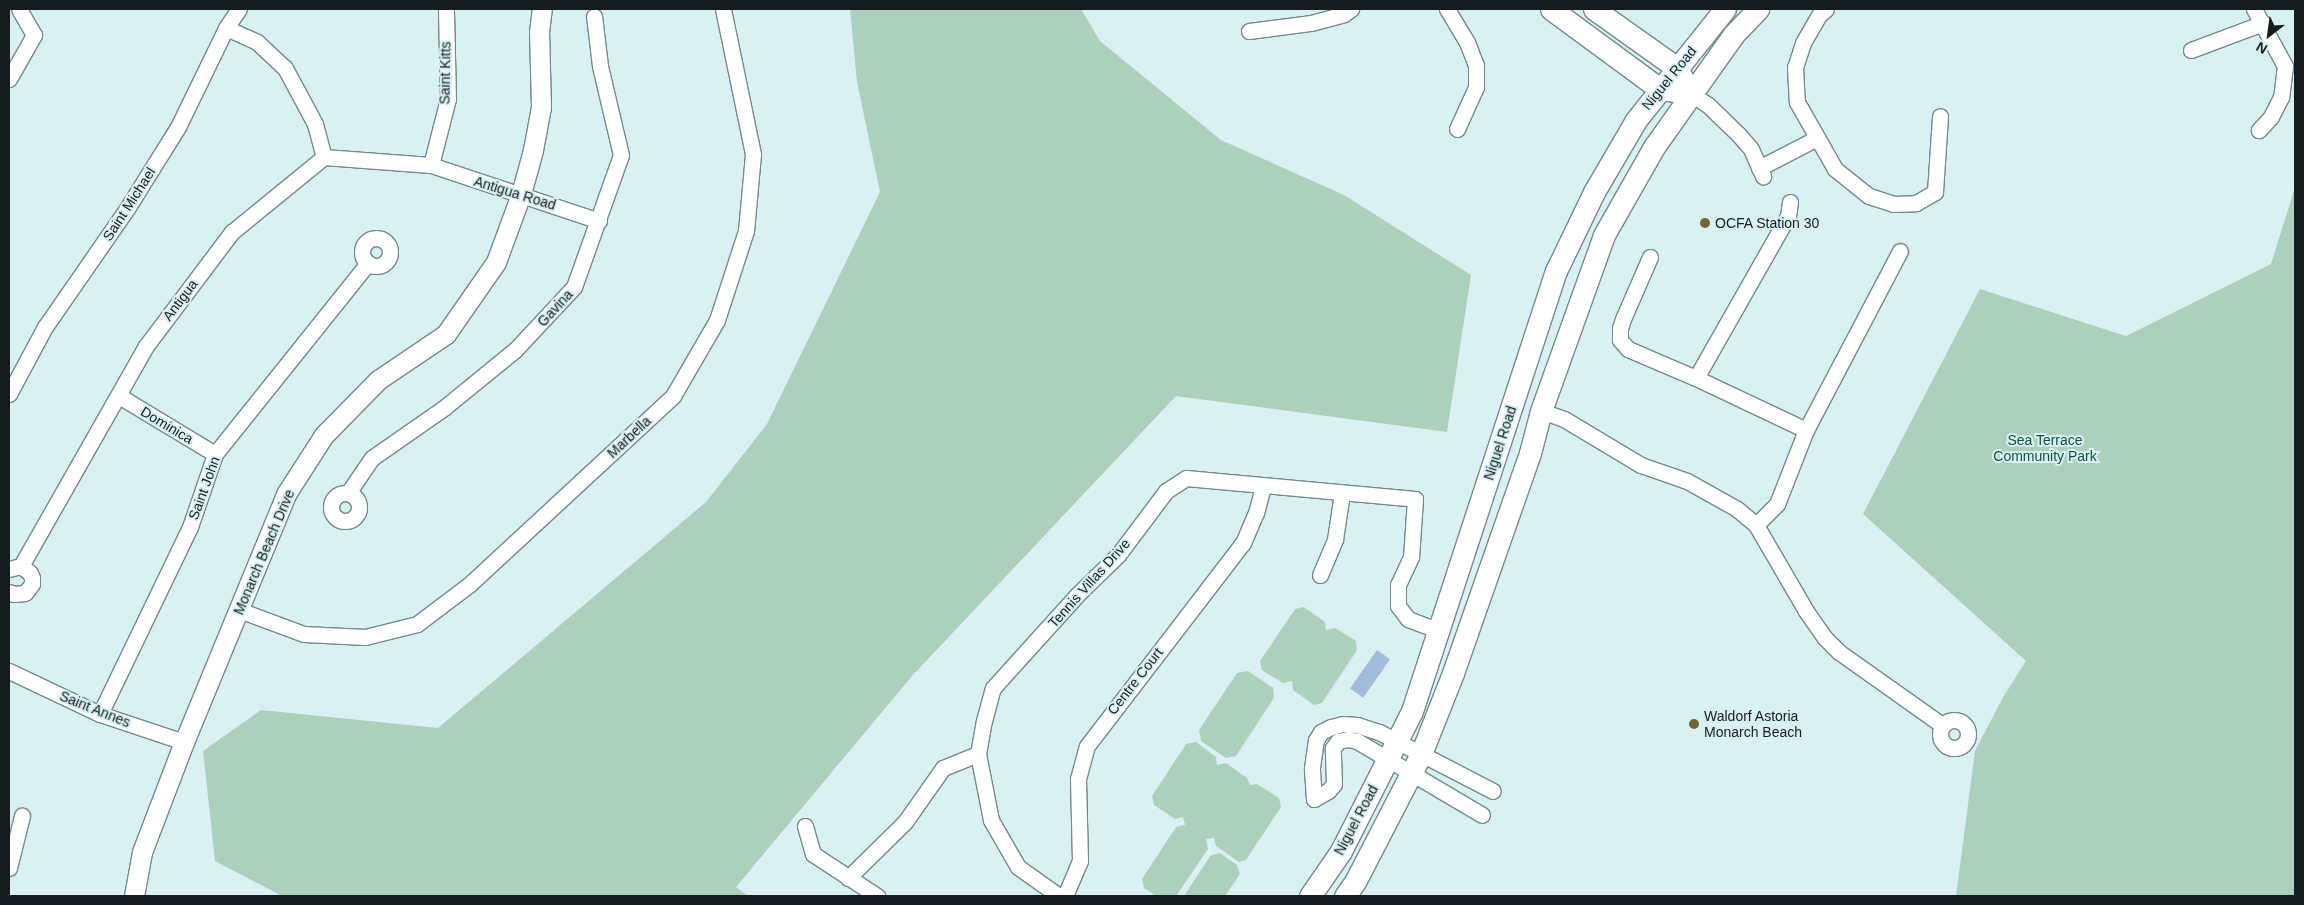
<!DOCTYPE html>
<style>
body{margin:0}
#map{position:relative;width:2304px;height:905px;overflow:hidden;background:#daf1f4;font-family:Arial,sans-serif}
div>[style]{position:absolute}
.green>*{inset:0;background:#add0bc}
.water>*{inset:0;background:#a1bcd8;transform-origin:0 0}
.roads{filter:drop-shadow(1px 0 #74898c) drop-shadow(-1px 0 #74898c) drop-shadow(0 1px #74898c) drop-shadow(0 -1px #74898c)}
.minor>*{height:15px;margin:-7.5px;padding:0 7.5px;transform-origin:7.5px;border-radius:7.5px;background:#fff}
.minor>.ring{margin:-7.5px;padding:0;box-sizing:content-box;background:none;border:15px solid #fff;border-radius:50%}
.tertiary>*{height:19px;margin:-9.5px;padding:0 9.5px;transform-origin:9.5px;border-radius:9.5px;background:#fff}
.secondary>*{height:21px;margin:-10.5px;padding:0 10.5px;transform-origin:10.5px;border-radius:10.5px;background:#fff}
.dots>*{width:14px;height:14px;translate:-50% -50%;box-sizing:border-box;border:2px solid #daf1f4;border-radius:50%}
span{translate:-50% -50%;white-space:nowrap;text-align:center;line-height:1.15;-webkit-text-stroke:4px #daf1f4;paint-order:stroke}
.street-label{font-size:14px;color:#141c1d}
.poi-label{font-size:14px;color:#141c1d}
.left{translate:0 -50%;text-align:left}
.park-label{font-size:14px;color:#115237}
.frame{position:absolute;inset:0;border:10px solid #141c1d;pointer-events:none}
.north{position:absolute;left:2244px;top:10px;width:50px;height:50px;-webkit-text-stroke:4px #daf1f4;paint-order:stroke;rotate:210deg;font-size:14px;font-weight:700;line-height:20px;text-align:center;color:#141c1d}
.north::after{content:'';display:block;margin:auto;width:18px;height:22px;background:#141c1d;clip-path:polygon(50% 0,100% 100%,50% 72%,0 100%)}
</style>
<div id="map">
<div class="green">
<div style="clip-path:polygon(850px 9px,1081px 9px,1100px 41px,1221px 140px,1344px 195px,1471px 275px,1447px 432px,1176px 396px,912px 676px,736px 887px,748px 896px,282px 896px,215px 861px,203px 751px,261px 710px,438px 728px,706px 502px,767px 424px,880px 192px,857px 82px)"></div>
<div style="clip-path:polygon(2295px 187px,2295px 896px,1956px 896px,1975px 751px,2002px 699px,2026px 661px,1863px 514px,1980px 289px,2126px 336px,2271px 264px)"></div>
<div style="clip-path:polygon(1304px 607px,1325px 622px,1326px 630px,1335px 628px,1356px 641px,1357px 650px,1322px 703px,1314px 705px,1293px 690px,1292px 681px,1283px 683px,1262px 670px,1260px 661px,1295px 609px)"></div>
<div style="clip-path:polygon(1248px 671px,1273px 688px,1274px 698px,1236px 756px,1226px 758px,1201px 741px,1199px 730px,1237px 673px)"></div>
<div style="clip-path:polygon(1196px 742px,1216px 757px,1217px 765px,1226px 763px,1247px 778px,1250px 785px,1257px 784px,1279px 798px,1281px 807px,1246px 860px,1239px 862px,1216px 846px,1214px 838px,1206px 839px,1208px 849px,1176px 896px,1156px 896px,1144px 888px,1142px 879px,1176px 827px,1185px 825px,1183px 817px,1175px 819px,1154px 805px,1152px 796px,1186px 744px)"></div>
<div style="clip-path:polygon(1220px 853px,1237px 865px,1240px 874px,1225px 896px,1184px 896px,1211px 855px)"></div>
</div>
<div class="water">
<div style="left:1377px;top:650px;width:16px;height:47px;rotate:35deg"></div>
</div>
<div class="roads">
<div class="minor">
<div style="left:1447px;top:9px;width:39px;rotate:59deg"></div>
<div style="left:1467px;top:42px;width:25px;rotate:69deg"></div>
<div style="left:1476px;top:65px;width:22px;rotate:90deg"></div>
<div style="left:1476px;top:87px;width:46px;rotate:114.3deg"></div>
<div style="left:1826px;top:9px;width:9px;rotate:139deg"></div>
<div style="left:1819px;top:15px;width:32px;rotate:120deg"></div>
<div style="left:1803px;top:43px;width:25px;rotate:108deg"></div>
<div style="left:1795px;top:67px;width:35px;rotate:87deg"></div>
<div style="left:1797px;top:102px;width:77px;rotate:60.4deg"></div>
<div style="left:1835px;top:169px;width:43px;rotate:38.5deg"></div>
<div style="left:1869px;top:196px;width:25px;rotate:18deg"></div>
<div style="left:1893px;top:204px;width:23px;rotate:-2deg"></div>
<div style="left:1916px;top:203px;width:22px;rotate:-30deg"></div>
<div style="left:1935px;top:192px;width:76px;rotate:-86.2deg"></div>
<div style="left:2254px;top:9px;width:65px;rotate:61.5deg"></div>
<div style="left:2285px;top:66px;width:31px;rotate:97deg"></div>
<div style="left:2281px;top:97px;width:22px;rotate:117deg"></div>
<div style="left:2271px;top:117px;width:18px;rotate:133deg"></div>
<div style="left:226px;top:28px;width:34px;rotate:24deg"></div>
<div style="left:257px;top:42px;width:38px;rotate:43deg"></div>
<div style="left:285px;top:68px;width:64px;rotate:61.8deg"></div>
<div style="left:315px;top:124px;width:34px;rotate:75deg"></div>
<div style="left:1249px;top:31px;width:63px;rotate:-7.4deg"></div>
<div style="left:1311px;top:23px;width:34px;rotate:-15deg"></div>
<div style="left:1344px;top:14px;width:9px;rotate:-36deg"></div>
<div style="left:2191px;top:50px;width:77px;rotate:-20.6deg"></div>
<div style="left:9px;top:79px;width:51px;rotate:-60.4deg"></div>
<div style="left:34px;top:35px;width:30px;rotate:-120deg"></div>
<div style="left:1691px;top:94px;width:20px;rotate:33deg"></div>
<div style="left:1708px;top:105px;width:43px;rotate:44.1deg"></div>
<div style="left:1739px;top:135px;width:18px;rotate:49deg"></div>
<div style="left:1751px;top:149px;width:30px;rotate:66deg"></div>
<div style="left:431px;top:165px;width:68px;rotate:-75.6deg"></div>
<div style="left:448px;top:99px;width:90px;rotate:-91.3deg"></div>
<div style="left:1759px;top:168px;width:65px;rotate:-27.3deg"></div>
<div style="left:1790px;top:202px;width:14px;rotate:98deg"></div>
<div style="left:1788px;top:216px;width:186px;rotate:119.6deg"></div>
<div style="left:1696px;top:378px;width:122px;rotate:25.3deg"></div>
<div class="ring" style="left:362px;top:238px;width:13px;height:13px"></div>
<div style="left:1650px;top:257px;width:68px;rotate:113.5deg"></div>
<div style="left:1623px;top:319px;width:9px;rotate:108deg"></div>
<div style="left:1620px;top:328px;width:12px;rotate:90deg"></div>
<div style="left:1620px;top:340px;width:12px;rotate:48deg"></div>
<div style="left:1628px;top:349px;width:74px;rotate:23.1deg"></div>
<div style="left:9px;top:394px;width:76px;rotate:-61.8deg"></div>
<div style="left:45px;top:327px;width:146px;rotate:-55.3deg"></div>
<div style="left:128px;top:207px;width:94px;rotate:-58deg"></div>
<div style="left:178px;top:127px;width:110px;rotate:-64.1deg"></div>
<div style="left:226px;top:28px;width:23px;rotate:-56deg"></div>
<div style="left:119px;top:396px;width:112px;rotate:31.1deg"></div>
<div style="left:1541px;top:411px;width:24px;rotate:19deg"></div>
<div style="left:1564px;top:419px;width:90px;rotate:30.9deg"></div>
<div style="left:1641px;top:465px;width:49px;rotate:19.2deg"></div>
<div style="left:1687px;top:481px;width:57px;rotate:29.2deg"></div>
<div style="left:1737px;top:509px;width:25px;rotate:40deg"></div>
<div style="left:1756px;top:525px;width:99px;rotate:59.8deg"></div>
<div style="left:1806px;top:611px;width:32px;rotate:55deg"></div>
<div style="left:1824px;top:637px;width:21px;rotate:45deg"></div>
<div style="left:1839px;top:652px;width:126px;rotate:35.3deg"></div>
<div class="ring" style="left:331px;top:493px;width:13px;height:13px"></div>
<div style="left:348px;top:493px;width:42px;rotate:-55.6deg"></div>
<div style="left:372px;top:458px;width:89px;rotate:-34.9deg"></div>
<div style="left:445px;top:407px;width:90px;rotate:-39.2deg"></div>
<div style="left:515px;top:350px;width:86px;rotate:-46.9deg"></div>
<div style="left:574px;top:287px;width:140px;rotate:-70.4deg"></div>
<div style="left:621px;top:155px;width:91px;rotate:-103.3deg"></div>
<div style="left:600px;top:66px;width:50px;rotate:-96.8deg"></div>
<div style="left:1756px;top:525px;width:30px;rotate:-45deg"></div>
<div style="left:1777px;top:504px;width:79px;rotate:-68.6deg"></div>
<div style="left:1806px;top:430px;width:202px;rotate:-62.3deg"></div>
<div style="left:21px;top:566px;width:253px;rotate:-60.4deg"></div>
<div style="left:146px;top:346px;width:143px;rotate:-53deg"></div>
<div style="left:232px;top:232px;width:119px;rotate:-39.2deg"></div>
<div style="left:324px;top:157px;width:107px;rotate:4.3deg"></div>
<div style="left:431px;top:165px;width:177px;rotate:18.4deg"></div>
<div style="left:9px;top:569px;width:12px;rotate:-14deg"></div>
<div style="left:21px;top:566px;width:11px;rotate:38deg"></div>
<div style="left:30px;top:573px;width:5px;rotate:68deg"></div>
<div style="left:32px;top:578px;width:6px;rotate:90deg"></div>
<div style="left:32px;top:584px;width:11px;rotate:128deg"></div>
<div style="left:25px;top:593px;width:11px;rotate:175deg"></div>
<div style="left:14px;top:594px;width:5px;rotate:-158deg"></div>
<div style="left:1320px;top:575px;width:39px;rotate:-67deg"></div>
<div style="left:1335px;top:539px;width:47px;rotate:-81.3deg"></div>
<div style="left:239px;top:610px;width:69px;rotate:20.3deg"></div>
<div style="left:304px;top:634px;width:61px;rotate:2.8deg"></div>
<div style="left:365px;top:637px;width:54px;rotate:-14deg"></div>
<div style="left:417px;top:624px;width:66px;rotate:-37deg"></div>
<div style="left:470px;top:584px;width:277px;rotate:-42.8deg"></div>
<div style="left:673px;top:396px;width:88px;rotate:-59.9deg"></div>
<div style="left:717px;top:320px;width:94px;rotate:-72deg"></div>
<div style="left:746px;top:231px;width:77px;rotate:-84.8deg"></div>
<div style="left:753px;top:154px;width:148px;rotate:-101.7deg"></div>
<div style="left:9px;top:671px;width:101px;rotate:25.3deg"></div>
<div style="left:100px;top:714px;width:89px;rotate:18.4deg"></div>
<div style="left:100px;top:714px;width:208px;rotate:-64.3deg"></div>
<div style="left:190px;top:527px;width:77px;rotate:-71.1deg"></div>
<div style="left:215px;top:454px;width:245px;rotate:-51.3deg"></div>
<div class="ring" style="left:1940px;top:720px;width:13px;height:13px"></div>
<div style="left:1314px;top:799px;width:31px;rotate:-94deg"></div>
<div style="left:1312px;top:768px;width:28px;rotate:-82deg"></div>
<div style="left:1316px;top:740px;width:9px;rotate:-58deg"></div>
<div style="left:1321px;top:732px;width:11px;rotate:-27deg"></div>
<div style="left:1331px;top:727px;width:12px;rotate:-14deg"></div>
<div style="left:1343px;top:724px;width:14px;rotate:4deg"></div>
<div style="left:1357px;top:725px;width:23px;rotate:18deg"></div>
<div style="left:1379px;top:732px;width:128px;rotate:27.4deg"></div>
<div style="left:1314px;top:799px;width:16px;rotate:-30deg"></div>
<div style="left:1328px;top:791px;width:9px;rotate:-49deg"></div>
<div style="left:1334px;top:784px;width:36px;rotate:-92deg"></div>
<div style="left:1333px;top:748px;width:9px;rotate:-54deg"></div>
<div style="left:1338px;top:741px;width:10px;rotate:-11deg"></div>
<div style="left:1348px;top:739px;width:9px;rotate:13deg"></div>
<div style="left:1357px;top:741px;width:145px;rotate:30.6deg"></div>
<div style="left:805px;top:826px;width:29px;rotate:74deg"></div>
<div style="left:813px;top:854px;width:77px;rotate:33.3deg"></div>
<div style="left:9px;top:868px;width:54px;rotate:-76deg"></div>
<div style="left:848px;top:878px;width:80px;rotate:-44.5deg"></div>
<div style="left:905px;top:822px;width:66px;rotate:-54.9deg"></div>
<div style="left:943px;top:768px;width:38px;rotate:-22deg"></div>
<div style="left:1059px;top:896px;width:50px;rotate:-144.7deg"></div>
<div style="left:1018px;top:867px;width:54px;rotate:-119.9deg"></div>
<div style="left:991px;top:820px;width:67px;rotate:-101.1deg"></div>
<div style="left:978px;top:754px;width:34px;rotate:-80deg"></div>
<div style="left:984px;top:721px;width:34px;rotate:-75deg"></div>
<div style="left:993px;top:688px;width:125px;rotate:-47.9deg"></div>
<div style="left:1077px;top:595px;width:57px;rotate:-44.3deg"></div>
<div style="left:1118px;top:555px;width:80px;rotate:-53.1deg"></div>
<div style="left:1166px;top:491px;width:24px;rotate:-33deg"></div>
<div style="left:1186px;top:478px;width:230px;rotate:5.2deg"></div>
<div style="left:1415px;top:499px;width:58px;rotate:93.9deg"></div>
<div style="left:1411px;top:557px;width:31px;rotate:115deg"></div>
<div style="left:1398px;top:585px;width:21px;rotate:90deg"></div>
<div style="left:1398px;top:606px;width:16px;rotate:52deg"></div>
<div style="left:1408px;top:619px;width:31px;rotate:21deg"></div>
<div style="left:1065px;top:896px;width:38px;rotate:-67deg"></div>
<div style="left:1080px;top:861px;width:82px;rotate:-91.4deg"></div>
<div style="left:1078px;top:779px;width:34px;rotate:-75deg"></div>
<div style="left:1087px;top:746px;width:256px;rotate:-52.5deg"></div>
<div style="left:1243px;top:543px;width:33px;rotate:-67deg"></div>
<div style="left:1256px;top:513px;width:27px;rotate:-75deg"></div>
</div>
<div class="tertiary">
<div style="left:134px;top:896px;width:45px;rotate:-79.7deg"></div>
<div style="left:142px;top:852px;width:118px;rotate:-69.1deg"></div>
<div style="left:184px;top:742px;width:268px;rotate:-67.6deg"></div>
<div style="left:286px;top:494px;width:70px;rotate:-57.2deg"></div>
<div style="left:324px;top:435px;width:77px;rotate:-45.5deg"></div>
<div style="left:378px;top:380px;width:82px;rotate:-34.1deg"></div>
<div style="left:446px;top:334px;width:88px;rotate:-55.2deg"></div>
<div style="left:496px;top:262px;width:72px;rotate:-69.8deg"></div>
<div style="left:521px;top:194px;width:46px;rotate:-74.7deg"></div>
<div style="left:533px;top:150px;width:44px;rotate:-79.5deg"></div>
<div style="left:541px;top:107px;width:75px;rotate:-91.5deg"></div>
<div style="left:539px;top:32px;width:23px;rotate:-83deg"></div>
</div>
<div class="secondary">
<div style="left:1551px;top:9px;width:135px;rotate:36.3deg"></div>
<div style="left:1660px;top:89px;width:14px;rotate:8deg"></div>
<div style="left:1594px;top:9px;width:102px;rotate:35.4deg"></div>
<div style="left:1677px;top:68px;width:15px;rotate:62deg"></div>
<div style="left:1310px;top:896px;width:55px;rotate:-55.4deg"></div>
<div style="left:1341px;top:851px;width:157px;rotate:-63.1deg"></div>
<div style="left:1412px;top:711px;width:463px;rotate:-71.9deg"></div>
<div style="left:1556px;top:271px;width:88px;rotate:-64.3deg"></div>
<div style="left:1594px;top:192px;width:83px;rotate:-59.7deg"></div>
<div style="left:1636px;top:120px;width:142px;rotate:-51.3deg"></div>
<div style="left:1345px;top:896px;width:19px;rotate:-55deg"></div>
<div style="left:1356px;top:880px;width:142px;rotate:-62.7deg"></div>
<div style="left:1421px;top:754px;width:87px;rotate:-68.4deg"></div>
<div style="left:1453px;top:673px;width:233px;rotate:-70.7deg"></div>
<div style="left:1530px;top:453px;width:43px;rotate:-75.3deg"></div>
<div style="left:1541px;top:411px;width:187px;rotate:-70.3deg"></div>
<div style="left:1604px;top:235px;width:101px;rotate:-60.4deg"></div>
<div style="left:1654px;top:147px;width:138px;rotate:-54.7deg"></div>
<div style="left:1734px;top:34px;width:35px;rotate:-46deg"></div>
</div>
</div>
<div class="dots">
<div style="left:1705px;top:223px;background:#736532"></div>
<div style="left:1694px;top:724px;background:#736532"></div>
</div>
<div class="street-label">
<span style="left:445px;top:73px;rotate:-89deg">Saint Kitts</span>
<span style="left:1669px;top:78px;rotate:-51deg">Niguel Road</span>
<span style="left:515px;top:193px;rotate:17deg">Antigua Road</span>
<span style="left:129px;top:204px;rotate:-57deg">Saint Michael</span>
<span style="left:180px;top:300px;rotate:-53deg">Antigua</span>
<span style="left:555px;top:308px;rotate:-47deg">Gavina</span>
<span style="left:167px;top:425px;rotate:31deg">Dominica</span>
<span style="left:629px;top:437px;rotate:-43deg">Marbella</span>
<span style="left:1500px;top:443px;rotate:-72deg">Niguel Road</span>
<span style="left:204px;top:488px;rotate:-70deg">Saint John</span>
<span style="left:264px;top:552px;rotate:-67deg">Monarch Beach Drive</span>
<span style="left:1089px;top:583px;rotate:-48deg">Tennis Villas Drive</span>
<span style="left:1135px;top:681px;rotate:-52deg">Centre Court</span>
<span style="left:95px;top:709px;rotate:22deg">Saint Annes</span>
<span style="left:1356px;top:820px;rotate:-62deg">Niguel Road</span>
</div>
<div class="poi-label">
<span class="left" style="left:1715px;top:223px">OCFA Station 30</span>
<span class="left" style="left:1704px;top:724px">Waldorf Astoria<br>Monarch Beach</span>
</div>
<div class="park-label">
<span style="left:2045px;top:448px">Sea Terrace<br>Community Park</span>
</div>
<div class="frame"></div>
<div class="north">N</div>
</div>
